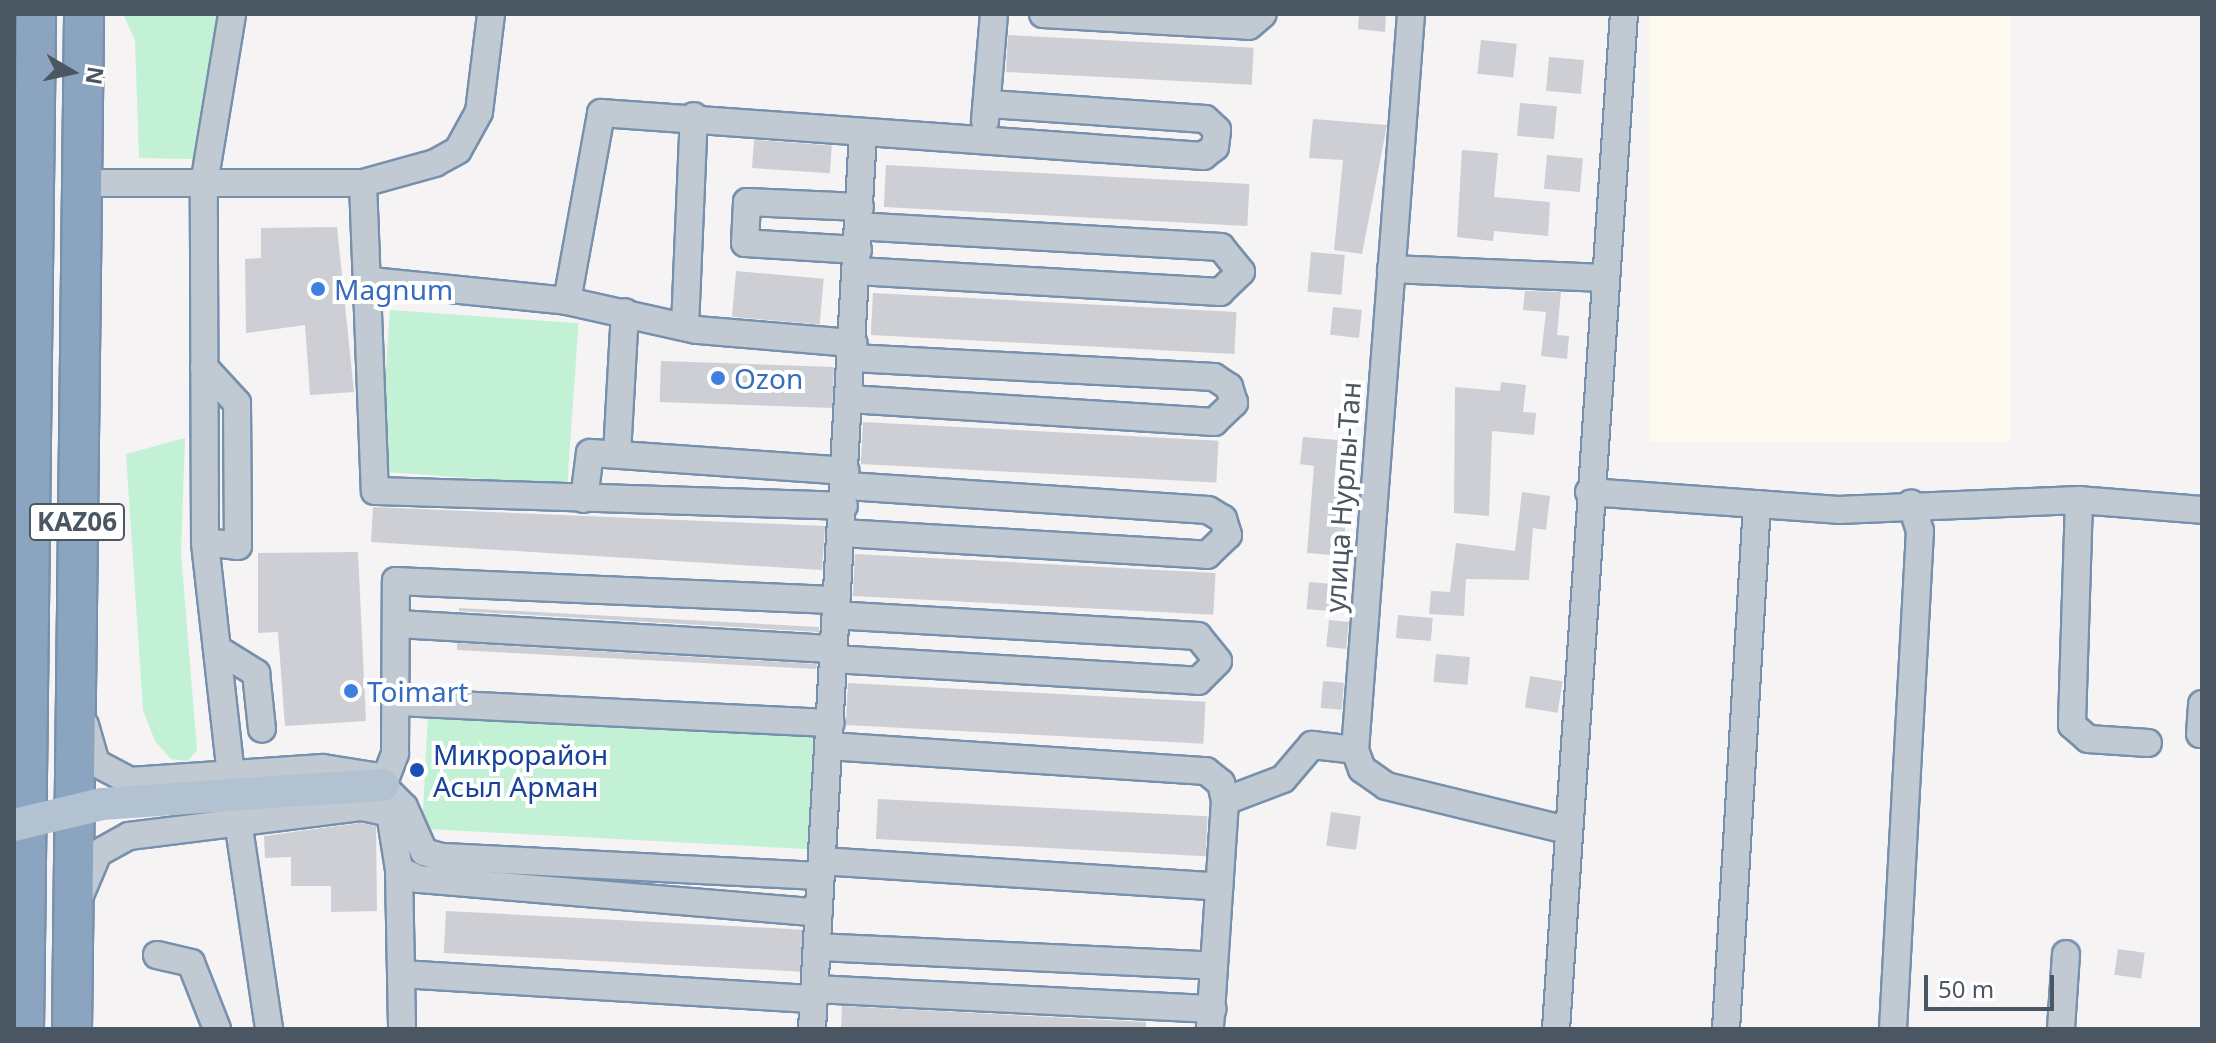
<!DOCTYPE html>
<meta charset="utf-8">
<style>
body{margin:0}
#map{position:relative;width:2216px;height:1043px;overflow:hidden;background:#f5f3f3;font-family:"Noto Sans",sans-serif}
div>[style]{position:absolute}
.commercial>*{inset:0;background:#fdf9ef;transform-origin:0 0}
.green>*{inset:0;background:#c3f1d5;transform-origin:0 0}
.building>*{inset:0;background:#cdcfd5;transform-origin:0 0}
.roads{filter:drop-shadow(2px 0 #7690ad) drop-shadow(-2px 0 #7690ad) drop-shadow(0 2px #7690ad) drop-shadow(0 -2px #7690ad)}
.minor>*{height:26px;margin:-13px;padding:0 13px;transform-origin:13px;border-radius:13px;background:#c1cad2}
.major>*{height:32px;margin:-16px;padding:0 16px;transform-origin:16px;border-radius:16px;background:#b3c2d1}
.highway>*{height:38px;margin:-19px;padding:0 19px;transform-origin:19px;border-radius:19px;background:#8ba5c1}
.major-bridge>*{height:32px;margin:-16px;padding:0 16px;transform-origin:16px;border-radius:16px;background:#b3c2d1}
.dots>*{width:22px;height:22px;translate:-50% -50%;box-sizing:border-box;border:4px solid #fff;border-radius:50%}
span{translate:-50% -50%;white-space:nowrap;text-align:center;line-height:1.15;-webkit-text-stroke:8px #fff;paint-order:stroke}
.shield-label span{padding:2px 6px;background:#fff;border:2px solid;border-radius:6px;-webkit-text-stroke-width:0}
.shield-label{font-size:26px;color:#4a5661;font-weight:700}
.shop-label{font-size:28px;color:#366cbe}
.left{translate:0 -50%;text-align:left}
.street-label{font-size:28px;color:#4a5661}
.transit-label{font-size:28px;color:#164399}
.frame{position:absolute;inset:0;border:16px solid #4a5661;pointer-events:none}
.north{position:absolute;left:32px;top:32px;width:80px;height:80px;-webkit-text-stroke:6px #fff;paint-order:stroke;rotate:99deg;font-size:22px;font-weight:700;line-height:32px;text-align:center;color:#4a5661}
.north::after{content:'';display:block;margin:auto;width:28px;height:36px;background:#4a5661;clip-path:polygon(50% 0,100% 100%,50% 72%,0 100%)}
.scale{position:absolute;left:1924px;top:975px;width:130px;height:36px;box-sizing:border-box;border:4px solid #4a5661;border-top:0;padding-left:10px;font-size:24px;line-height:28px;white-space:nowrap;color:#4a5661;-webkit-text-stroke:6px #fff;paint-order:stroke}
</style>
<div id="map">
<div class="commercial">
<div style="left:1649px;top:14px;width:362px;height:428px"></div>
</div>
<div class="green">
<div style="clip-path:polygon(123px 14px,223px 14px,195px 159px,139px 158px,135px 40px)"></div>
<div style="left:390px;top:310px;width:189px;height:162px;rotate:4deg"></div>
<div style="clip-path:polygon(185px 438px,181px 553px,197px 750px,188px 761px,171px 759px,155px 741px,143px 710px,126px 454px)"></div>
<div style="left:428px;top:715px;width:389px;height:114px;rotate:3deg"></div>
</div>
<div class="building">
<div style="clip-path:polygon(1359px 14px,1386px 14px,1385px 32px,1358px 29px)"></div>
<div style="left:1008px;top:35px;width:246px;height:37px;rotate:3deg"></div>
<div style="left:1481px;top:40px;width:36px;height:34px;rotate:6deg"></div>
<div style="left:1549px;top:57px;width:35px;height:34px;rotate:5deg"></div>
<div style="left:1520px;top:103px;width:37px;height:33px;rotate:5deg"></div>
<div style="clip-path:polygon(1313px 119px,1387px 125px,1362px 254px,1334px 250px,1343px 160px,1309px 158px)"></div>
<div style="left:754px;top:140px;width:78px;height:28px;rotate:4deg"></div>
<div style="clip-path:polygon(1462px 150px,1498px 153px,1494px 197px,1550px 202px,1548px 236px,1494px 231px,1493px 241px,1457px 237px)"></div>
<div style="left:1547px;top:155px;width:36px;height:34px;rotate:5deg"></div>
<div style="left:886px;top:165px;width:364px;height:42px;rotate:3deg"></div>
<div style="clip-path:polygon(337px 227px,354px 392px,310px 395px,305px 325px,246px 333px,245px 259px,261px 258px,261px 228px)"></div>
<div style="left:1311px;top:252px;width:34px;height:40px;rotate:5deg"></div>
<div style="left:736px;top:271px;width:88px;height:46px;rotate:5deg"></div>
<div style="clip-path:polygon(1525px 291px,1561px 292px,1557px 335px,1569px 336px,1567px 359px,1541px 356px,1546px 312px,1523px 310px)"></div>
<div style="left:873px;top:293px;width:364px;height:42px;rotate:3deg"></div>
<div style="left:1333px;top:307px;width:29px;height:28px;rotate:6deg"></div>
<div style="left:661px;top:361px;width:173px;height:41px;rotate:2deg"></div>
<div style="clip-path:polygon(1501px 382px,1526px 385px,1523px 412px,1536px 413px,1534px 435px,1492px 431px,1489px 516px,1454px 513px,1455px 387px,1500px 391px)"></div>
<div style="left:863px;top:422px;width:356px;height:42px;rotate:3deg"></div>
<div style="clip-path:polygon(1303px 437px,1338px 440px,1334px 485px,1348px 486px,1343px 556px,1307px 553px,1314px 466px,1300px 464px)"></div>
<div style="clip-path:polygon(1522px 492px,1550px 496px,1546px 530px,1533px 528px,1529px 580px,1466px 579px,1464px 616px,1429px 614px,1431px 591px,1450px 592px,1456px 543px,1515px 551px)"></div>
<div style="clip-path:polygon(373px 507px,825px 526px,822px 570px,371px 542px)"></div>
<div style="clip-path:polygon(358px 552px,366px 721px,285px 726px,278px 632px,258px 633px,258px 553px)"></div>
<div style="left:855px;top:554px;width:361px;height:42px;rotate:3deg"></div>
<div style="left:1309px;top:582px;width:35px;height:27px;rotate:5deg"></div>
<div style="clip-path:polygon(459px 608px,819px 627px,819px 632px,459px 611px)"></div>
<div style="left:1398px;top:615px;width:35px;height:23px;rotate:5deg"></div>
<div style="left:1329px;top:620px;width:20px;height:27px;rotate:6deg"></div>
<div style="clip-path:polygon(457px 643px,817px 664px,816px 669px,457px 650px)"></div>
<div style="left:1436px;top:654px;width:34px;height:28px;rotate:5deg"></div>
<div style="left:1530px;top:676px;width:33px;height:32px;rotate:9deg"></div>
<div style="left:1323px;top:681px;width:21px;height:27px;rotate:5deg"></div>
<div style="left:848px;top:683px;width:358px;height:42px;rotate:3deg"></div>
<div style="left:878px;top:799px;width:330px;height:40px;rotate:3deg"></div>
<div style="left:1331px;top:812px;width:30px;height:34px;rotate:8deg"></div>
<div style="clip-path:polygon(360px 823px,376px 826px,377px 911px,331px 912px,331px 886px,291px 886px,291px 857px,265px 858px,264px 836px)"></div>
<div style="left:446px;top:911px;width:357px;height:42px;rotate:3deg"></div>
<div style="left:2118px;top:949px;width:27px;height:26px;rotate:8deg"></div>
<div style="clip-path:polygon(842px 1006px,1146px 1022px,1146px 1029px,841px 1029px)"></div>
</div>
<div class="roads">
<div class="minor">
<div style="left:1043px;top:14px;width:206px;rotate:3.3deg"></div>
<div style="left:1249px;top:26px;width:18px;rotate:-41deg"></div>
<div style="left:1411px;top:14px;width:738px;rotate:94.35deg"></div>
<div style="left:1355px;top:750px;width:20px;rotate:70deg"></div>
<div style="left:1362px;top:769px;width:29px;rotate:35deg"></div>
<div style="left:1386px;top:786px;width:186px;rotate:13.7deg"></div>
<div style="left:985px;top:121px;width:107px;rotate:-85.2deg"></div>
<div style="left:81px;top:183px;width:282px"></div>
<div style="left:363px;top:183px;width:75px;rotate:-15.5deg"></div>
<div style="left:435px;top:163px;width:26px;rotate:-29deg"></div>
<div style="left:458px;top:150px;width:43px;rotate:-61.1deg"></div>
<div style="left:479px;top:112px;width:99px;rotate:-83deg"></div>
<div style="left:363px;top:183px;width:308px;rotate:87.8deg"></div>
<div style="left:375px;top:491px;width:469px;rotate:1.8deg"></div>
<div style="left:858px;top:250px;width:113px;rotate:-176.5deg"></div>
<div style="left:745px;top:243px;width:41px;rotate:-87.2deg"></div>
<div style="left:747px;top:202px;width:113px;rotate:2.5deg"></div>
<div style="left:1391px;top:269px;width:213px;rotate:2.4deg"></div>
<div style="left:857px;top:271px;width:364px;rotate:3.3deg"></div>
<div style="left:1220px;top:292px;width:29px;rotate:-44deg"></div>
<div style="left:1241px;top:272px;width:32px;rotate:-129deg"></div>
<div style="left:1221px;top:247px;width:362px;rotate:-176.7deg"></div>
<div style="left:371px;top:281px;width:197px;rotate:5.8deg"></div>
<div style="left:567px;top:301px;width:133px;rotate:12.6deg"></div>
<div style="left:697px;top:330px;width:157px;rotate:4.8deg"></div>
<div style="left:567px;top:301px;width:191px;rotate:-79.7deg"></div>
<div style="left:601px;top:113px;width:604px;rotate:4.09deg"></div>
<div style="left:1203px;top:156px;width:15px;rotate:-37deg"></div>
<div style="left:1215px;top:147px;width:17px;rotate:-83deg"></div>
<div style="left:1217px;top:130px;width:16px;rotate:-137deg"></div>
<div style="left:1205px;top:119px;width:216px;rotate:-176deg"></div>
<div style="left:685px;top:327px;width:211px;rotate:-87.6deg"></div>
<div style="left:204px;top:367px;width:49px;rotate:47.5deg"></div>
<div style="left:237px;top:403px;width:143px;rotate:89.6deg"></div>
<div style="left:238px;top:546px;width:33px;rotate:-173deg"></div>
<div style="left:849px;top:399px;width:366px;rotate:3.6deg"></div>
<div style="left:1214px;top:422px;width:28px;rotate:-44deg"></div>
<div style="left:1234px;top:403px;width:17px;rotate:-107deg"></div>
<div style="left:1229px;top:387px;width:18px;rotate:-146deg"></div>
<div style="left:1214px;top:377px;width:362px;rotate:-177deg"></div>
<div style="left:617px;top:454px;width:142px;rotate:-86.8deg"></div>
<div style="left:1589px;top:492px;width:250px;rotate:4.1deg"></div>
<div style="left:1838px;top:510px;width:241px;rotate:-2.4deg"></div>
<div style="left:2079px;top:500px;width:123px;rotate:4.6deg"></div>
<div style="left:584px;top:499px;width:46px;rotate:-82.6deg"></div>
<div style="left:590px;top:453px;width:256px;rotate:4deg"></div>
<div style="left:2079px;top:500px;width:225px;rotate:91.8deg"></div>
<div style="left:2072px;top:725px;width:21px;rotate:41deg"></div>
<div style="left:2088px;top:739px;width:60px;rotate:3.8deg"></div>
<div style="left:842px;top:533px;width:366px;rotate:3.4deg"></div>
<div style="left:1207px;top:555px;width:29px;rotate:-44deg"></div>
<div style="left:1228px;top:535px;width:17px;rotate:-107deg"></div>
<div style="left:1223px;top:519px;width:17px;rotate:-149deg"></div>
<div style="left:1208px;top:510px;width:365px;rotate:-176.2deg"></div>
<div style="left:398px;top:624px;width:437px;rotate:3.3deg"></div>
<div style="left:219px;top:650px;width:44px;rotate:31.9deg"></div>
<div style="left:256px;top:673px;width:56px;rotate:83.9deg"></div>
<div style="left:833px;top:659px;width:366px;rotate:3.4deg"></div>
<div style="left:1198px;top:681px;width:28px;rotate:-45deg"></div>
<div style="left:1218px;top:661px;width:32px;rotate:-129deg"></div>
<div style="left:1198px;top:636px;width:362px;rotate:-176.7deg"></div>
<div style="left:397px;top:702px;width:434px;rotate:2.8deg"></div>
<div style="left:85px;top:725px;width:40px;rotate:74deg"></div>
<div style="left:96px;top:763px;width:38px;rotate:28deg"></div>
<div style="left:130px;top:781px;width:193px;rotate:-3.9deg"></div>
<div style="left:323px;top:768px;width:51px;rotate:9.1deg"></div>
<div style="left:373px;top:776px;width:44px;rotate:45deg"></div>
<div style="left:404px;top:807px;width:49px;rotate:66deg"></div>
<div style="left:424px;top:852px;width:19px;rotate:16deg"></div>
<div style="left:442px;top:857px;width:379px;rotate:2.9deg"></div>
<div style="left:2200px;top:734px;width:30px;rotate:-86deg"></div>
<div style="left:828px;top:746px;width:379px;rotate:3.8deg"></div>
<div style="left:1206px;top:771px;width:19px;rotate:39deg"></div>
<div style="left:1221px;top:783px;width:18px;rotate:77deg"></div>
<div style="left:1225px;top:801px;width:228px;rotate:93.8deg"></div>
<div style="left:231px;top:775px;width:234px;rotate:-96.4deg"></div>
<div style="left:205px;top:542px;width:358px;rotate:-90.2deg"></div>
<div style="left:204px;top:184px;width:172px;rotate:-80.6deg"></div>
<div style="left:383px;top:785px;width:34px;rotate:-69deg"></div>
<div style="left:395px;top:753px;width:172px;rotate:-89.7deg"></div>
<div style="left:396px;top:581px;width:441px;rotate:2.5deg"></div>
<div style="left:1225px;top:801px;width:62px;rotate:-20.8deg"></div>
<div style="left:1283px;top:779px;width:45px;rotate:-49.5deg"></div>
<div style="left:1312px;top:745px;width:43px;rotate:6.6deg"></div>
<div style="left:238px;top:821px;width:210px;rotate:81.5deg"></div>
<div style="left:822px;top:861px;width:398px;rotate:3.7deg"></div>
<div style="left:399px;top:870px;width:159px;rotate:88.9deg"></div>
<div style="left:81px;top:893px;width:43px;rotate:-67deg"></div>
<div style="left:98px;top:853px;width:35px;rotate:-29deg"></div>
<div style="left:129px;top:836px;width:235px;rotate:-7.1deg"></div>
<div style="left:362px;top:807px;width:29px;rotate:12deg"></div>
<div style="left:390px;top:813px;width:58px;rotate:81deg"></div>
<div style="left:399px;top:870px;width:21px;rotate:25deg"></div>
<div style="left:418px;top:879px;width:402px;rotate:4.8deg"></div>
<div style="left:817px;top:947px;width:397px;rotate:2.7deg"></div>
<div style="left:157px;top:955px;width:35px;rotate:13deg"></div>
<div style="left:191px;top:963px;width:71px;rotate:68.5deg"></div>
<div style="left:401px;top:974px;width:414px;rotate:3.5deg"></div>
<div style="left:815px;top:989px;width:398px;rotate:2.9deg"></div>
<div style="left:812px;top:1029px;width:896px;rotate:-86.74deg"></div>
<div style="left:1556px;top:1029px;width:1017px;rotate:-86.17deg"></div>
<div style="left:1726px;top:1029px;width:526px;rotate:-86.62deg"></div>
<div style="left:1893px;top:1029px;width:499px;rotate:-86.9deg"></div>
<div style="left:1920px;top:531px;width:29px;rotate:-108deg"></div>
<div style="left:2061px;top:1029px;width:75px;rotate:-86.2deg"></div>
</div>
<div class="major">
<div style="left:304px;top:790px;width:79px;rotate:-3.6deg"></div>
</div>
<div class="highway">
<div style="left:24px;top:1029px;width:1015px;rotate:-89.32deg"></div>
<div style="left:72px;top:1029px;width:1015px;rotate:-89.32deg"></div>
</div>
</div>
<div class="major-bridge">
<div style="left:14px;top:825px;width:90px;rotate:-13.4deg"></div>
<div style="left:102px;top:804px;width:202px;rotate:-4deg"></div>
</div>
<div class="dots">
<div style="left:318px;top:289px;background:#3f7fe0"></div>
<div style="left:718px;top:378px;background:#3f7fe0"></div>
<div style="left:351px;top:691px;background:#3f7fe0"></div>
<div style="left:417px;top:770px;background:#1a4fb4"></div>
</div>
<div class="shield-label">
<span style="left:77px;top:522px">KАZ06</span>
</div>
<div class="shop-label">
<span class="left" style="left:334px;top:289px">Magnum</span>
<span class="left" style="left:734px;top:378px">Ozon</span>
<span class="left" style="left:367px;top:691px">Toimart</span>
</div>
<div class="street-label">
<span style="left:1342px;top:497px;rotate:-86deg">улица Нурлы-Тан</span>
</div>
<div class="transit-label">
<span class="left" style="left:433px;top:770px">Микрорайон<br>Асыл Арман</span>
</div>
<div class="frame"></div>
<div class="north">N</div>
<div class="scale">50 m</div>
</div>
